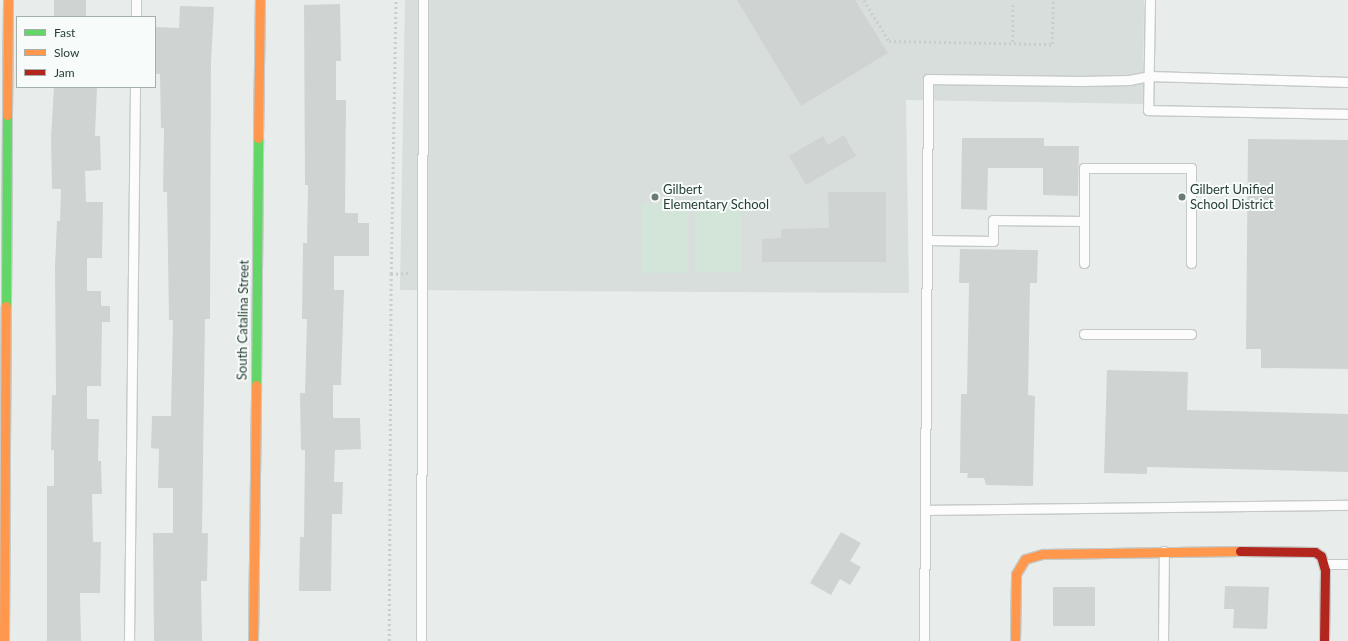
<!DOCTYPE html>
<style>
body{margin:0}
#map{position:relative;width:1348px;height:641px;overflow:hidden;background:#e8edeb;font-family:Lato,sans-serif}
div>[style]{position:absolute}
.built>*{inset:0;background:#d7dedb}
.green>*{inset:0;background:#d3e4d8;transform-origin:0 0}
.building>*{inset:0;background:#cfd4d2;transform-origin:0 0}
.path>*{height:2.5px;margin-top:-1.25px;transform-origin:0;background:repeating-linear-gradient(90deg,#c7cecb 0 2px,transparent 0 5px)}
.roads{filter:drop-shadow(1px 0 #c5cac8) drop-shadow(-1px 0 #c5cac8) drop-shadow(0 1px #c5cac8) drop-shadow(0 -1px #c5cac8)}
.lane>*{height:9px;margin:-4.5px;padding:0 4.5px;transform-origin:4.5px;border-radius:4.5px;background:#fcfcfc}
.fast>*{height:9px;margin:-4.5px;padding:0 4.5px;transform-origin:4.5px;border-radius:4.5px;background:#63d668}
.slow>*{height:9px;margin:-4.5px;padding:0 4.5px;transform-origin:4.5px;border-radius:4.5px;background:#ff974d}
.jam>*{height:9px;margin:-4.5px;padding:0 4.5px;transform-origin:4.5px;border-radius:4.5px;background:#b3261e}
.dots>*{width:11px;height:11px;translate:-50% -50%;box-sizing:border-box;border:2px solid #f7fbf9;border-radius:50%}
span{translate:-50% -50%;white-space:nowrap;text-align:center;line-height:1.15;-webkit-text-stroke:4px #f7fbf9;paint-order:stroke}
.poi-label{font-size:13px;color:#273f38}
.left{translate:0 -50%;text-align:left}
.street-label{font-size:13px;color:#273f38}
.legend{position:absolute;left:16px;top:16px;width:140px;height:72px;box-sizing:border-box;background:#f7fbf9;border:1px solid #a4b0ac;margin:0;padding:5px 7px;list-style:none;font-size:12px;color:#273f38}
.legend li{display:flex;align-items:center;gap:8px;height:20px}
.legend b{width:20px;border:1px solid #a4b0ac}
</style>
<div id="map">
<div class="built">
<div style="clip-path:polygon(405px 0,1144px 0,1143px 104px,906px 100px,909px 293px,400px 290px)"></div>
</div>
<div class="green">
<div style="left:741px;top:202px;width:70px;height:46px;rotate:90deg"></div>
<div style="left:642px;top:203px;width:46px;height:70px"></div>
</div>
<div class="building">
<div style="left:54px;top:0;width:32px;height:17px"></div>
<div style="clip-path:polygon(737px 0,855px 0,888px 53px,801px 106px)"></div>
<div style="clip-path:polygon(340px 4px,341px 61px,336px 61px,336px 100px,346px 100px,345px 213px,358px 213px,358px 223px,369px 223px,369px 256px,334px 256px,334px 290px,344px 290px,341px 385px,333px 385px,333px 418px,360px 418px,361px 449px,335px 450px,334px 482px,343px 482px,342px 514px,332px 514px,331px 591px,299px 591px,300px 537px,304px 537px,305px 450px,301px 450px,300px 393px,305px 393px,307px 319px,302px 319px,303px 243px,307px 243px,308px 185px,305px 185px,304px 5px)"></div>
<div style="clip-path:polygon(180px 6px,214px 7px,211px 62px,210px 319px,205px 319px,202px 533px,208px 533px,207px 581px,201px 581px,202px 641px,154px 641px,153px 533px,173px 533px,173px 488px,158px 488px,159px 449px,151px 448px,152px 416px,171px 416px,173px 320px,169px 320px,167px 192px,163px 192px,164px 128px,161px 128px,160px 74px,155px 74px,155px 27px,179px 28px)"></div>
<div style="clip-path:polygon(54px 87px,97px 87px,95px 136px,100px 136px,101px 170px,85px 171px,86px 202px,103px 202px,102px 258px,87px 258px,87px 291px,101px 291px,101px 306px,110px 306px,110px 322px,102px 322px,101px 386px,87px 386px,87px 419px,99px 419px,98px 461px,101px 461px,102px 494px,92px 494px,93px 542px,101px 542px,100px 593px,80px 593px,81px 641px,47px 641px,47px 486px,54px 486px,54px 450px,51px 450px,52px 395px,56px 395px,55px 266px,57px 221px,60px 221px,61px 189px,52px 189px,51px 138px)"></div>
<div style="clip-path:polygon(844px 135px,856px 156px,806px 185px,789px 156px,823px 136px,828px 145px)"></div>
<div style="clip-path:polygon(962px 138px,1044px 138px,1044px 146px,1079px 146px,1078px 196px,1043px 195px,1043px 168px,988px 168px,987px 210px,961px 209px)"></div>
<div style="clip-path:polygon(1248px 139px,1348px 140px,1348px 369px,1261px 368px,1261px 349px,1246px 349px)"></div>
<div style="clip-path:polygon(828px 192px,886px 192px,886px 262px,762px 262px,762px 239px,781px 238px,781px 229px,829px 228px)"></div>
<div style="clip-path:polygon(960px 249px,1038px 250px,1037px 283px,1030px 283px,1028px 395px,1035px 396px,1033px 486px,986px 485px,984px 478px,967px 478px,968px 473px,960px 473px,961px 394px,967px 394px,969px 283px,959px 283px)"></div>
<div style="clip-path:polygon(1107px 370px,1188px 372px,1187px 410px,1348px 414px,1348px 472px,1147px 467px,1147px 474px,1104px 473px)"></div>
<div style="clip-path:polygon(841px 532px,861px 543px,850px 561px,861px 567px,850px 585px,840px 579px,831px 595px,810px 583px)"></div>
<div style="clip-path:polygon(1225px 586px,1269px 587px,1267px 629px,1233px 628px,1234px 609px,1224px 609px)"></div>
<div style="left:1053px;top:587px;width:42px;height:39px"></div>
</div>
<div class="path">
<div style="left:864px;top:0;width:48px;rotate:58.6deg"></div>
<div style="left:889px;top:41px;width:163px;rotate:1.1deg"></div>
<div style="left:1052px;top:44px;width:44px;rotate:-88.7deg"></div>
<div style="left:1013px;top:5px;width:38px;rotate:90deg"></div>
<div style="left:391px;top:274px;width:274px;rotate:-89deg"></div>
<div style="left:389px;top:641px;width:367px;rotate:-89.7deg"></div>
<div style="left:391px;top:274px;width:17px;rotate:-3deg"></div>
</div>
<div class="roads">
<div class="lane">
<div style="left:1150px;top:0;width:110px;rotate:91deg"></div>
<div style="left:1148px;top:110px;width:200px;rotate:1.1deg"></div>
<div style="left:136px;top:17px;width:17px;rotate:-90deg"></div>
<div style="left:928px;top:240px;width:65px;rotate:0.9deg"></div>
<div style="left:993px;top:241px;width:21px;rotate:-90deg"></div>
<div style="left:993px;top:220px;width:91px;rotate:0.6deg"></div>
<div style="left:1084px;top:263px;width:95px;rotate:-90deg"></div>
<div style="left:1084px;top:168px;width:107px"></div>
<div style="left:1191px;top:168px;width:95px;rotate:90deg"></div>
<div style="left:1084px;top:334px;width:107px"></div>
<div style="left:926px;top:510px;width:422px;rotate:-0.7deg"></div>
<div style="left:1324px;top:564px;width:24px"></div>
<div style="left:129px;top:641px;width:554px;rotate:-89.38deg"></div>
<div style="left:421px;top:641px;width:641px;rotate:-89.82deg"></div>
<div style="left:924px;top:641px;width:562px;rotate:-89.59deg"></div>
<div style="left:928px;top:79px;width:154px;rotate:0.7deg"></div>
<div style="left:1082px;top:81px;width:47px;rotate:-1.2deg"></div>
<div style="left:1129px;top:80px;width:20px;rotate:-11deg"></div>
<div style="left:1149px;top:76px;width:199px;rotate:1.7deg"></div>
<div style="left:1163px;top:641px;width:90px;rotate:-89.4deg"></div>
</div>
<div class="fast">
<div style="left:6px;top:306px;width:191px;rotate:-89.7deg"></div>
<div style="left:256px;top:385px;width:247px;rotate:-89.5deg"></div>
</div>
<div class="slow">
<div style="left:7px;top:115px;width:115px;rotate:-89.5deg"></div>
<div style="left:258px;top:138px;width:138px;rotate:-89.2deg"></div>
<div style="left:4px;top:641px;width:335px;rotate:-89.7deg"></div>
<div style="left:253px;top:641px;width:256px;rotate:-89.3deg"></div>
<div style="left:1015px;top:641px;width:67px;rotate:-89.1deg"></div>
<div style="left:1016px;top:574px;width:17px;rotate:-59deg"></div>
<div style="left:1025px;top:559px;width:19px;rotate:-16deg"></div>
<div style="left:1043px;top:554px;width:197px;rotate:-0.9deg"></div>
</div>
<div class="jam">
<div style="left:1240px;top:551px;width:75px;rotate:0.8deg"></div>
<div style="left:1315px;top:552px;width:7px;rotate:34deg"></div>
<div style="left:1321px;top:556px;width:15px;rotate:74deg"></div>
<div style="left:1325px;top:570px;width:71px;rotate:90.8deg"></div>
</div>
</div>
<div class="dots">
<div style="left:655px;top:197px;background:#6b7c77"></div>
<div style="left:1182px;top:197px;background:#6b7c77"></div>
</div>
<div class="poi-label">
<span class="left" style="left:663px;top:197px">Gilbert<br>Elementary School</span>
<span class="left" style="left:1190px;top:197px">Gilbert Unified<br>School District</span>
</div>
<div class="street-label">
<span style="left:243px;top:320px;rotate:-89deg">South Catalina Street</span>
</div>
<ul class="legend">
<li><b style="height:5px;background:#63d668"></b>Fast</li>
<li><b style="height:5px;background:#ff974d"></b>Slow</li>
<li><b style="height:5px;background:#b3261e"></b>Jam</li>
</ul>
</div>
